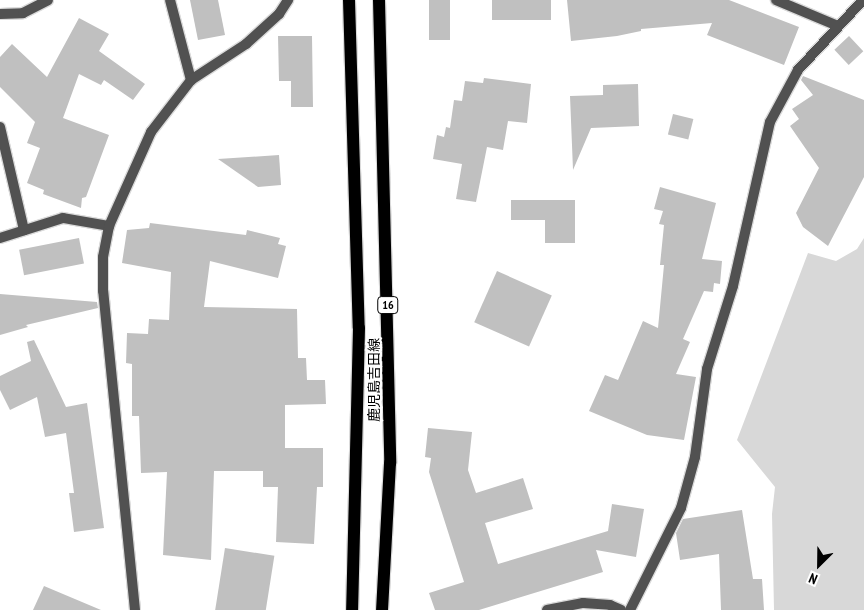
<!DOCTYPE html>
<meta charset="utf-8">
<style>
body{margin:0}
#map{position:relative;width:864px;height:610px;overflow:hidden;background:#fff;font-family:"PT Sans Narrow","Noto Sans JP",sans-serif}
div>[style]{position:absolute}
.green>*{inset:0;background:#d8d8d8}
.building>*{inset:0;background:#c0c0c0;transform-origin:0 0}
.roads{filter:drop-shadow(1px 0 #dbdbdb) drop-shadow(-1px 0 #dbdbdb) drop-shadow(0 1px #dbdbdb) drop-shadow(0 -1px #dbdbdb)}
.minor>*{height:10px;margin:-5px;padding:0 5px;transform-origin:5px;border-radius:5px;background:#515151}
.tertiary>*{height:10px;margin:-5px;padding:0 5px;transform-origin:5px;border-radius:5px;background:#515151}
.primary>*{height:12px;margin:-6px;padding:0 6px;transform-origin:6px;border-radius:6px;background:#000}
span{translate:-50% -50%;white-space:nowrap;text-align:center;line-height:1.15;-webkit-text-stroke:4.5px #fff;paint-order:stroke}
.shield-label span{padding:1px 4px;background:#fff;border:1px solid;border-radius:4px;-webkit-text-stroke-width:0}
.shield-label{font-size:12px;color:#000;font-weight:700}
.street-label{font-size:14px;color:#000}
.north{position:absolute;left:794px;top:540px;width:50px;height:50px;-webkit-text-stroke:4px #fff;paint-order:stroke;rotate:203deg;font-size:14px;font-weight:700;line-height:20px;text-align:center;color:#000}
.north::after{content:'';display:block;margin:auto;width:18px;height:22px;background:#000;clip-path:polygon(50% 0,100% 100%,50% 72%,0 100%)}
</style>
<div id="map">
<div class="green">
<div style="clip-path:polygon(864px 238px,864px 610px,774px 610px,772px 514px,775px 487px,737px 440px,808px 253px,836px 261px,857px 249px)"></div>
</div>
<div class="building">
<div style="clip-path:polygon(190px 0,218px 0,225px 35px,198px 40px)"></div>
<div style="left:429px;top:0;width:21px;height:40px"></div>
<div style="left:492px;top:0;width:59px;height:20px"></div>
<div style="clip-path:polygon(567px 0,729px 0,799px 27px,784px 65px,707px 35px,712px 23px,641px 29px,641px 31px,617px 36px,571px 41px)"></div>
<div style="clip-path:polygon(79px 18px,109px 34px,99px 51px,145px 84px,133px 100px,104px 80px,101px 85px,79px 74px,63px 118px,109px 135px,86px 197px,82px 198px,81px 208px,43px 194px,44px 190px,27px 183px,40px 148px,27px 143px,35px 122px,0 87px,0 57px,12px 44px,47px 77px)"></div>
<div style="clip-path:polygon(278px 36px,312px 36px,313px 107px,291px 107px,291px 81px,279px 81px)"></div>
<div style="left:849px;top:36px;width:21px;height:20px;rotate:47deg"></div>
<div style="clip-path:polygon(803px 76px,864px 100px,864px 177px,828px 246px,803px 227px,796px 213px,819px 168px,790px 126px,799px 119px,792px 109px,813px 95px,801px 80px)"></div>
<div style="clip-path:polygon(484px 78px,531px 84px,527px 123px,508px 121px,503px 150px,487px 147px,476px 202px,456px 199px,462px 164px,433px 159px,437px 135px,444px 137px,446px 127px,450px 128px,454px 100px,462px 101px,465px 81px,483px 83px)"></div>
<div style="clip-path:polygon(638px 84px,639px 126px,591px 128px,573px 170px,570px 96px,603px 95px,603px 85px)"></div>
<div style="left:673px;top:114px;width:21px;height:21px;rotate:14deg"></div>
<div style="clip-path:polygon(279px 155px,281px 185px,258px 187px,218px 159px)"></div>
<div style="clip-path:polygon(660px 187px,716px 203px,702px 259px,722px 261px,720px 284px,714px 283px,713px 292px,704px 291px,683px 339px,690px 342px,676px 374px,696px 377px,684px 440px,647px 435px,589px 411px,605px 375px,618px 380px,643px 321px,658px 328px,664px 265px,660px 265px,664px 225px,659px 224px,663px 211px,654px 209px)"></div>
<div style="clip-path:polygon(511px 200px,575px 200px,575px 243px,545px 243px,545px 220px,511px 220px)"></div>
<div style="clip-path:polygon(150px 223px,246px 235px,247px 230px,280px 238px,278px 244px,286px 246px,278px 278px,210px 261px,204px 307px,297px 309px,298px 358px,306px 358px,307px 380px,325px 380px,326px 404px,285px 405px,285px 448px,323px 448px,323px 487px,317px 487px,314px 544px,276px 542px,278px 487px,263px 487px,263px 471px,214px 471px,211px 560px,163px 555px,167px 472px,141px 473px,139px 416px,132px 416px,132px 364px,126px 363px,127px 333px,148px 334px,149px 319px,169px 320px,171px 272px,122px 263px,127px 230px,149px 228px)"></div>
<div style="left:79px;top:238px;width:26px;height:61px;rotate:79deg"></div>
<div style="left:497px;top:271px;width:60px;height:56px;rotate:24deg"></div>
<div style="clip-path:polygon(0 294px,97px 302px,98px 308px,26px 325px,28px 327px,0 335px)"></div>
<div style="clip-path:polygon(34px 340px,66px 407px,87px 403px,104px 528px,74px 532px,69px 493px,74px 493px,66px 433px,45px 437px,37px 397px,10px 410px,0 390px,0 376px,31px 361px,27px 342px)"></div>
<div style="clip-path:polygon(428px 428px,472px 432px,468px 470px,476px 493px,523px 478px,533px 509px,485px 523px,498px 564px,608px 531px,612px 504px,644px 509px,636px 557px,596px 550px,603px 572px,479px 610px,435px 610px,429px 593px,464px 582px,429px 472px,431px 458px,425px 457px)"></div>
<div style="clip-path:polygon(742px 510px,753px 579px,762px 579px,764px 610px,721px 610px,719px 554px,680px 560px,676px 533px,683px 519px)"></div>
<div style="left:225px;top:548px;width:50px;height:63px;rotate:9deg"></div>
<div style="clip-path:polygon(44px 586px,101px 610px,33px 610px)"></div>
</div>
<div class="roads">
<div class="minor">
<div style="left:170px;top:0;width:83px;rotate:75.3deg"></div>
<div style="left:776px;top:0;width:67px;rotate:22.8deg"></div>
<div style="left:0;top:14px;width:23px;rotate:-2deg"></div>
<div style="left:23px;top:13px;width:28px;rotate:-27deg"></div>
<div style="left:0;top:127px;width:106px;rotate:76.9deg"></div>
<div style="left:0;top:238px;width:66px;rotate:-17.6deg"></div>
<div style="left:63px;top:218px;width:47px;rotate:9.9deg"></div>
<div style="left:547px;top:610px;width:37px;rotate:-11deg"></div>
<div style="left:583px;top:603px;width:27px;rotate:4deg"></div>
<div style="left:610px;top:605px;width:12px;rotate:24deg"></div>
<div style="left:630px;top:610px;width:114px;rotate:-63.4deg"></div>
<div style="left:681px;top:508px;width:53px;rotate:-74.6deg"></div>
<div style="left:695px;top:457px;width:89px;rotate:-82.2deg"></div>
<div style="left:707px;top:369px;width:87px;rotate:-72.6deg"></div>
<div style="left:733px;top:286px;width:168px;rotate:-77.3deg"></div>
<div style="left:770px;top:122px;width:59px;rotate:-61.7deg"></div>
<div style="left:798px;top:70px;width:96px;rotate:-47.1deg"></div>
</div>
<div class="tertiary">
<div style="left:135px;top:610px;width:321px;rotate:-95.7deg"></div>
<div style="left:103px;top:291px;width:34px;rotate:-90deg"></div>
<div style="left:103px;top:257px;width:32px;rotate:-79deg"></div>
<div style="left:109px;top:226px;width:103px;rotate:-65.9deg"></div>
<div style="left:151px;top:132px;width:66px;rotate:-52.4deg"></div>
<div style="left:191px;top:80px;width:66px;rotate:-33.2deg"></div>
<div style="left:246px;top:44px;width:45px;rotate:-42.3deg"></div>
<div style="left:279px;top:14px;width:17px;rotate:-57deg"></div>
</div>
<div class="primary">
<div style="left:349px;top:0;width:328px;rotate:88.3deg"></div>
<div style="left:359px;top:328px;width:282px;rotate:91.4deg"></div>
<div style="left:379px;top:0;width:463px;rotate:88.6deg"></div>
<div style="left:390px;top:463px;width:147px;rotate:93.1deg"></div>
</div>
</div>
<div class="shield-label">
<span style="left:388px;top:305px">16</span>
</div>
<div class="street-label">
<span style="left:374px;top:380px;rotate:-90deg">鹿児島吉田線</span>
</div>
<div class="north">N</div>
</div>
